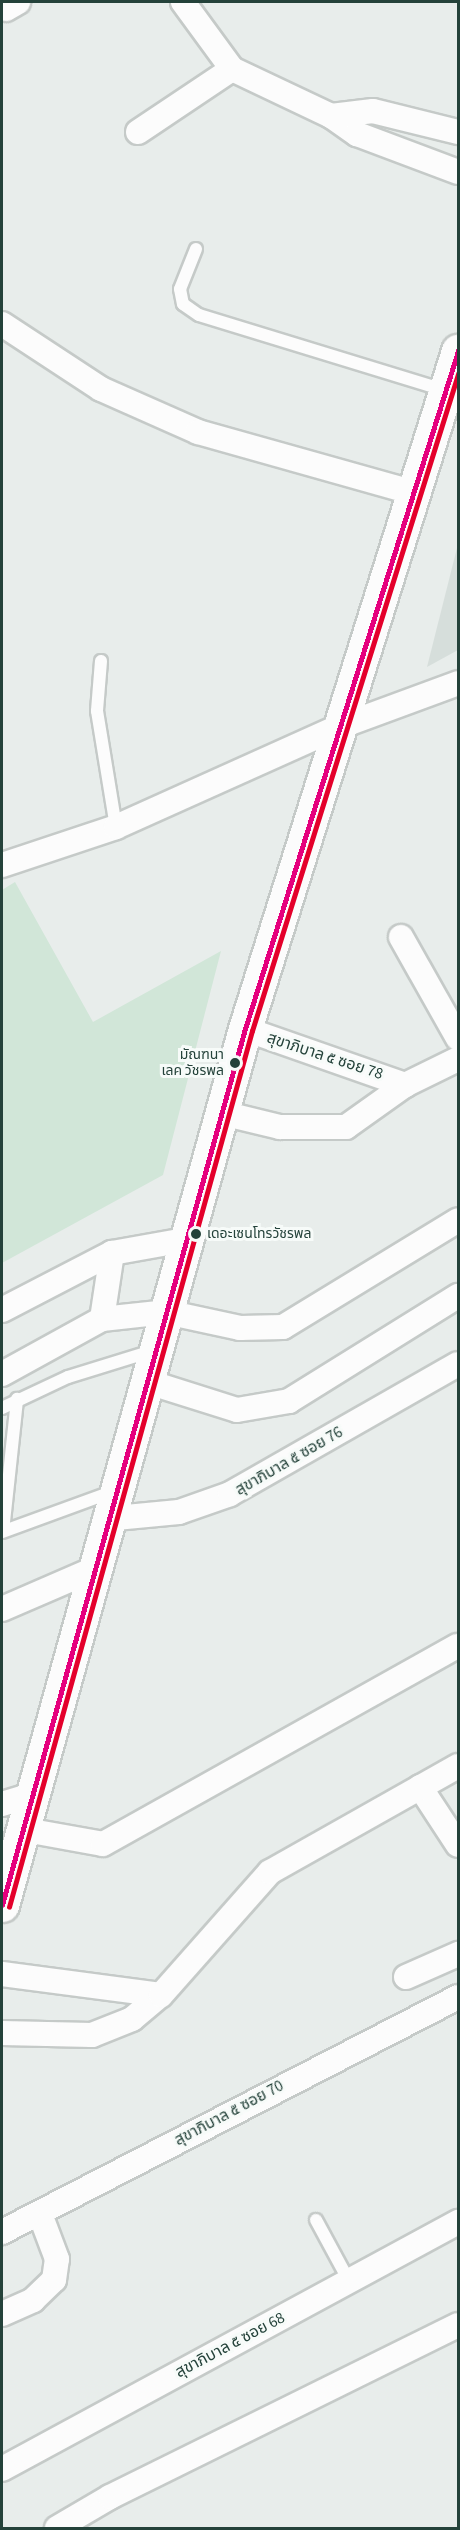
<!DOCTYPE html>
<meta charset="utf-8">
<style>
body{margin:0}
#map{position:relative;width:460px;height:2530px;overflow:hidden;background:#e8edeb;font-family:"Source Sans 3","Noto Sans Thai",sans-serif}
div>[style]{position:absolute}
.built>*{inset:0;background:#d6dedb}
.green>*{inset:0;background:#d1e6d8}
.roads{filter:drop-shadow(2px 0 #c5cac8) drop-shadow(-2px 0 #c5cac8) drop-shadow(0 2px #c5cac8) drop-shadow(0 -2px #c5cac8)}
.service>*{height:12px;margin:-6px;padding:0 6px;transform-origin:6px;border-radius:6px;background:#fcfcfc}
.minor>*{height:24px;margin:-12px;padding:0 12px;transform-origin:12px;border-radius:12px;background:#fcfcfc}
.secondary>*{height:33px;margin:-16.5px;padding:0 16.5px;transform-origin:16.5px;border-radius:16.5px;background:#fcfcfc}
.bus-1>*{height:4.5px;margin:-2.25px;padding:0 2.25px;transform-origin:2.25px;border-radius:2.25px;background:#e5007d}
.bus-2>*{height:4.5px;margin:-2.25px;padding:0 2.25px;transform-origin:2.25px;border-radius:2.25px;background:#e4002b}
.dots>*{width:16px;height:16px;translate:-50% -50%;box-sizing:border-box;border:3px solid #f7fbf9;border-radius:50%}
span{translate:-50% -50%;white-space:nowrap;text-align:center;line-height:1.15;-webkit-text-stroke:6px #f7fbf9;paint-order:stroke}
.bus-label{font-size:14px;color:#24423a}
.right{translate:-100% -50%;text-align:right}
.left{translate:0 -50%;text-align:left}
.street-label{font-size:16px;color:#24423a}
.frame{position:absolute;inset:0;border:3px solid #24423a;pointer-events:none}
</style>
<div id="map">
<div class="built">
<div style="clip-path:polygon(458px 544px,458px 650px,427px 667px)"></div>
</div>
<div class="green">
<div style="clip-path:polygon(15px 882px,93px 1022px,221px 951px,163px 1175px,2px 1263px,2px 890px)"></div>
</div>
<div class="roads">
<div class="service">
<div style="left:196px;top:249px;width:43px;rotate:111.8deg"></div>
<div style="left:180px;top:289px;width:15px;rotate:79deg"></div>
<div style="left:183px;top:304px;width:19px;rotate:35deg"></div>
<div style="left:199px;top:315px;width:257px;rotate:17deg"></div>
<div style="left:101px;top:661px;width:50px;rotate:94.6deg"></div>
<div style="left:97px;top:711px;width:118px;rotate:80.7deg"></div>
<div style="left:2px;top:1408px;width:73px;rotate:-25.2deg"></div>
<div style="left:68px;top:1377px;width:88px;rotate:-17.2deg"></div>
<div style="left:3px;top:1531px;width:133px;rotate:-83.9deg"></div>
<div style="left:2px;top:1532px;width:117px;rotate:-20deg"></div>
<div style="left:316px;top:2220px;width:69px;rotate:61.6deg"></div>
</div>
<div class="minor">
<div style="left:183px;top:2px;width:83px;rotate:53.8deg"></div>
<div style="left:232px;top:69px;width:110px;rotate:25.4deg"></div>
<div style="left:331px;top:116px;width:32px;rotate:35deg"></div>
<div style="left:357px;top:134px;width:108px;rotate:20.6deg"></div>
<div style="left:6px;top:9px;width:14px;rotate:-30deg"></div>
<div style="left:331px;top:116px;width:42px;rotate:-6.8deg"></div>
<div style="left:373px;top:111px;width:88px;rotate:13.9deg"></div>
<div style="left:138px;top:132px;width:113px;rotate:-33.8deg"></div>
<div style="left:2px;top:324px;width:118px;rotate:33.3deg"></div>
<div style="left:101px;top:389px;width:106px;rotate:23.9deg"></div>
<div style="left:198px;top:432px;width:225px;rotate:15.7deg"></div>
<div style="left:2px;top:865px;width:120px;rotate:-18.4deg"></div>
<div style="left:116px;top:827px;width:241px;rotate:-24.2deg"></div>
<div style="left:336px;top:728px;width:130px;rotate:-20.2deg"></div>
<div style="left:401px;top:937px;width:116px;rotate:60.6deg"></div>
<div style="left:245px;top:1029px;width:170px;rotate:19.3deg"></div>
<div style="left:222px;top:1113px;width:60px;rotate:13.6deg"></div>
<div style="left:280px;top:1127px;width:66px"></div>
<div style="left:346px;top:1127px;width:72px;rotate:-35.4deg"></div>
<div style="left:405px;top:1085px;width:59px;rotate:-26.1deg"></div>
<div style="left:2px;top:1310px;width:124px;rotate:-27.4deg"></div>
<div style="left:112px;top:1253px;width:74px;rotate:-10.1deg"></div>
<div style="left:102px;top:1319px;width:67px;rotate:-81.4deg"></div>
<div style="left:2px;top:1374px;width:114px;rotate:-28.8deg"></div>
<div style="left:102px;top:1319px;width:64px;rotate:-6.2deg"></div>
<div style="left:166px;top:1312px;width:76px;rotate:12.2deg"></div>
<div style="left:240px;top:1328px;width:43px;rotate:-1.3deg"></div>
<div style="left:283px;top:1327px;width:205px;rotate:-31.4deg"></div>
<div style="left:145px;top:1381px;width:96px;rotate:17.5deg"></div>
<div style="left:237px;top:1410px;width:53px;rotate:-9.8deg"></div>
<div style="left:289px;top:1401px;width:199px;rotate:-31.9deg"></div>
<div style="left:105px;top:1519px;width:74px;rotate:-5.4deg"></div>
<div style="left:179px;top:1512px;width:54px;rotate:-19.4deg"></div>
<div style="left:230px;top:1494px;width:262px;rotate:-29.7deg"></div>
<div style="left:2px;top:1609px;width:96px;rotate:-23.4deg"></div>
<div style="left:420px;top:1787px;width:69px;rotate:56.8deg"></div>
<div style="left:2px;top:1804px;width:30px;rotate:-17deg"></div>
<div style="left:20px;top:1829px;width:84px;rotate:10.2deg"></div>
<div style="left:103px;top:1844px;width:406px;rotate:-29.2deg"></div>
<div style="left:2px;top:1974px;width:160px;rotate:7.5deg"></div>
<div style="left:406px;top:1977px;width:57px;rotate:-23.9deg"></div>
<div style="left:2px;top:2033px;width:90px;rotate:1.3deg"></div>
<div style="left:92px;top:2035px;width:43px;rotate:-21.8deg"></div>
<div style="left:132px;top:2019px;width:38px;rotate:-40deg"></div>
<div style="left:161px;top:1995px;width:164px;rotate:-48.5deg"></div>
<div style="left:270px;top:1872px;width:216px;rotate:-29.4deg"></div>
<div style="left:2px;top:2232px;width:513px;rotate:-27.26deg"></div>
<div style="left:2px;top:2314px;width:34px;rotate:-24deg"></div>
<div style="left:33px;top:2300px;width:29px;rotate:-44deg"></div>
<div style="left:54px;top:2280px;width:21px;rotate:-82deg"></div>
<div style="left:57px;top:2259px;width:48px;rotate:-110.7deg"></div>
<div style="left:2px;top:2469px;width:519px;rotate:-28.44deg"></div>
<div style="left:57px;top:2528px;width:61px;rotate:-30.3deg"></div>
<div style="left:110px;top:2497px;width:388px;rotate:-26.3deg"></div>
</div>
<div class="secondary">
<div style="left:2px;top:1905px;width:909px;rotate:-74.5deg"></div>
<div style="left:245px;top:1029px;width:711px;rotate:-72.56deg"></div>
</div>
</div>
<div class="bus-1">
<div style="left:2px;top:1905px;width:909px;rotate:-74.5deg"></div>
<div style="left:245px;top:1029px;width:711px;rotate:-72.56deg"></div>
</div>
<div class="bus-2">
<div style="left:9px;top:1907px;width:909px;rotate:-74.5deg"></div>
<div style="left:252px;top:1031px;width:689px;rotate:-72.59deg"></div>
</div>
<div class="dots">
<div style="left:235px;top:1063px;background:#24423a"></div>
<div style="left:196px;top:1234px;background:#24423a"></div>
</div>
<div class="bus-label">
<span class="right" style="left:224px;top:1063px">มัณฑนา<br>เลค วัชรพล</span>
<span class="left" style="left:207px;top:1234px">เดอะเซนโทรวัชรพล</span>
</div>
<div class="street-label">
<span style="left:325px;top:1056px;rotate:18deg">สุขาภิบาล ๕ ซอย 78</span>
<span style="left:289px;top:1461px;rotate:-30deg">สุขาภิบาล ๕ ซอย 76</span>
<span style="left:229px;top:2113px;rotate:-28deg">สุขาภิบาล ๕ ซอย 70</span>
<span style="left:230px;top:2345px;rotate:-28deg">สุขาภิบาล ๕ ซอย 68</span>
</div>
<div class="frame"></div>
</div>
